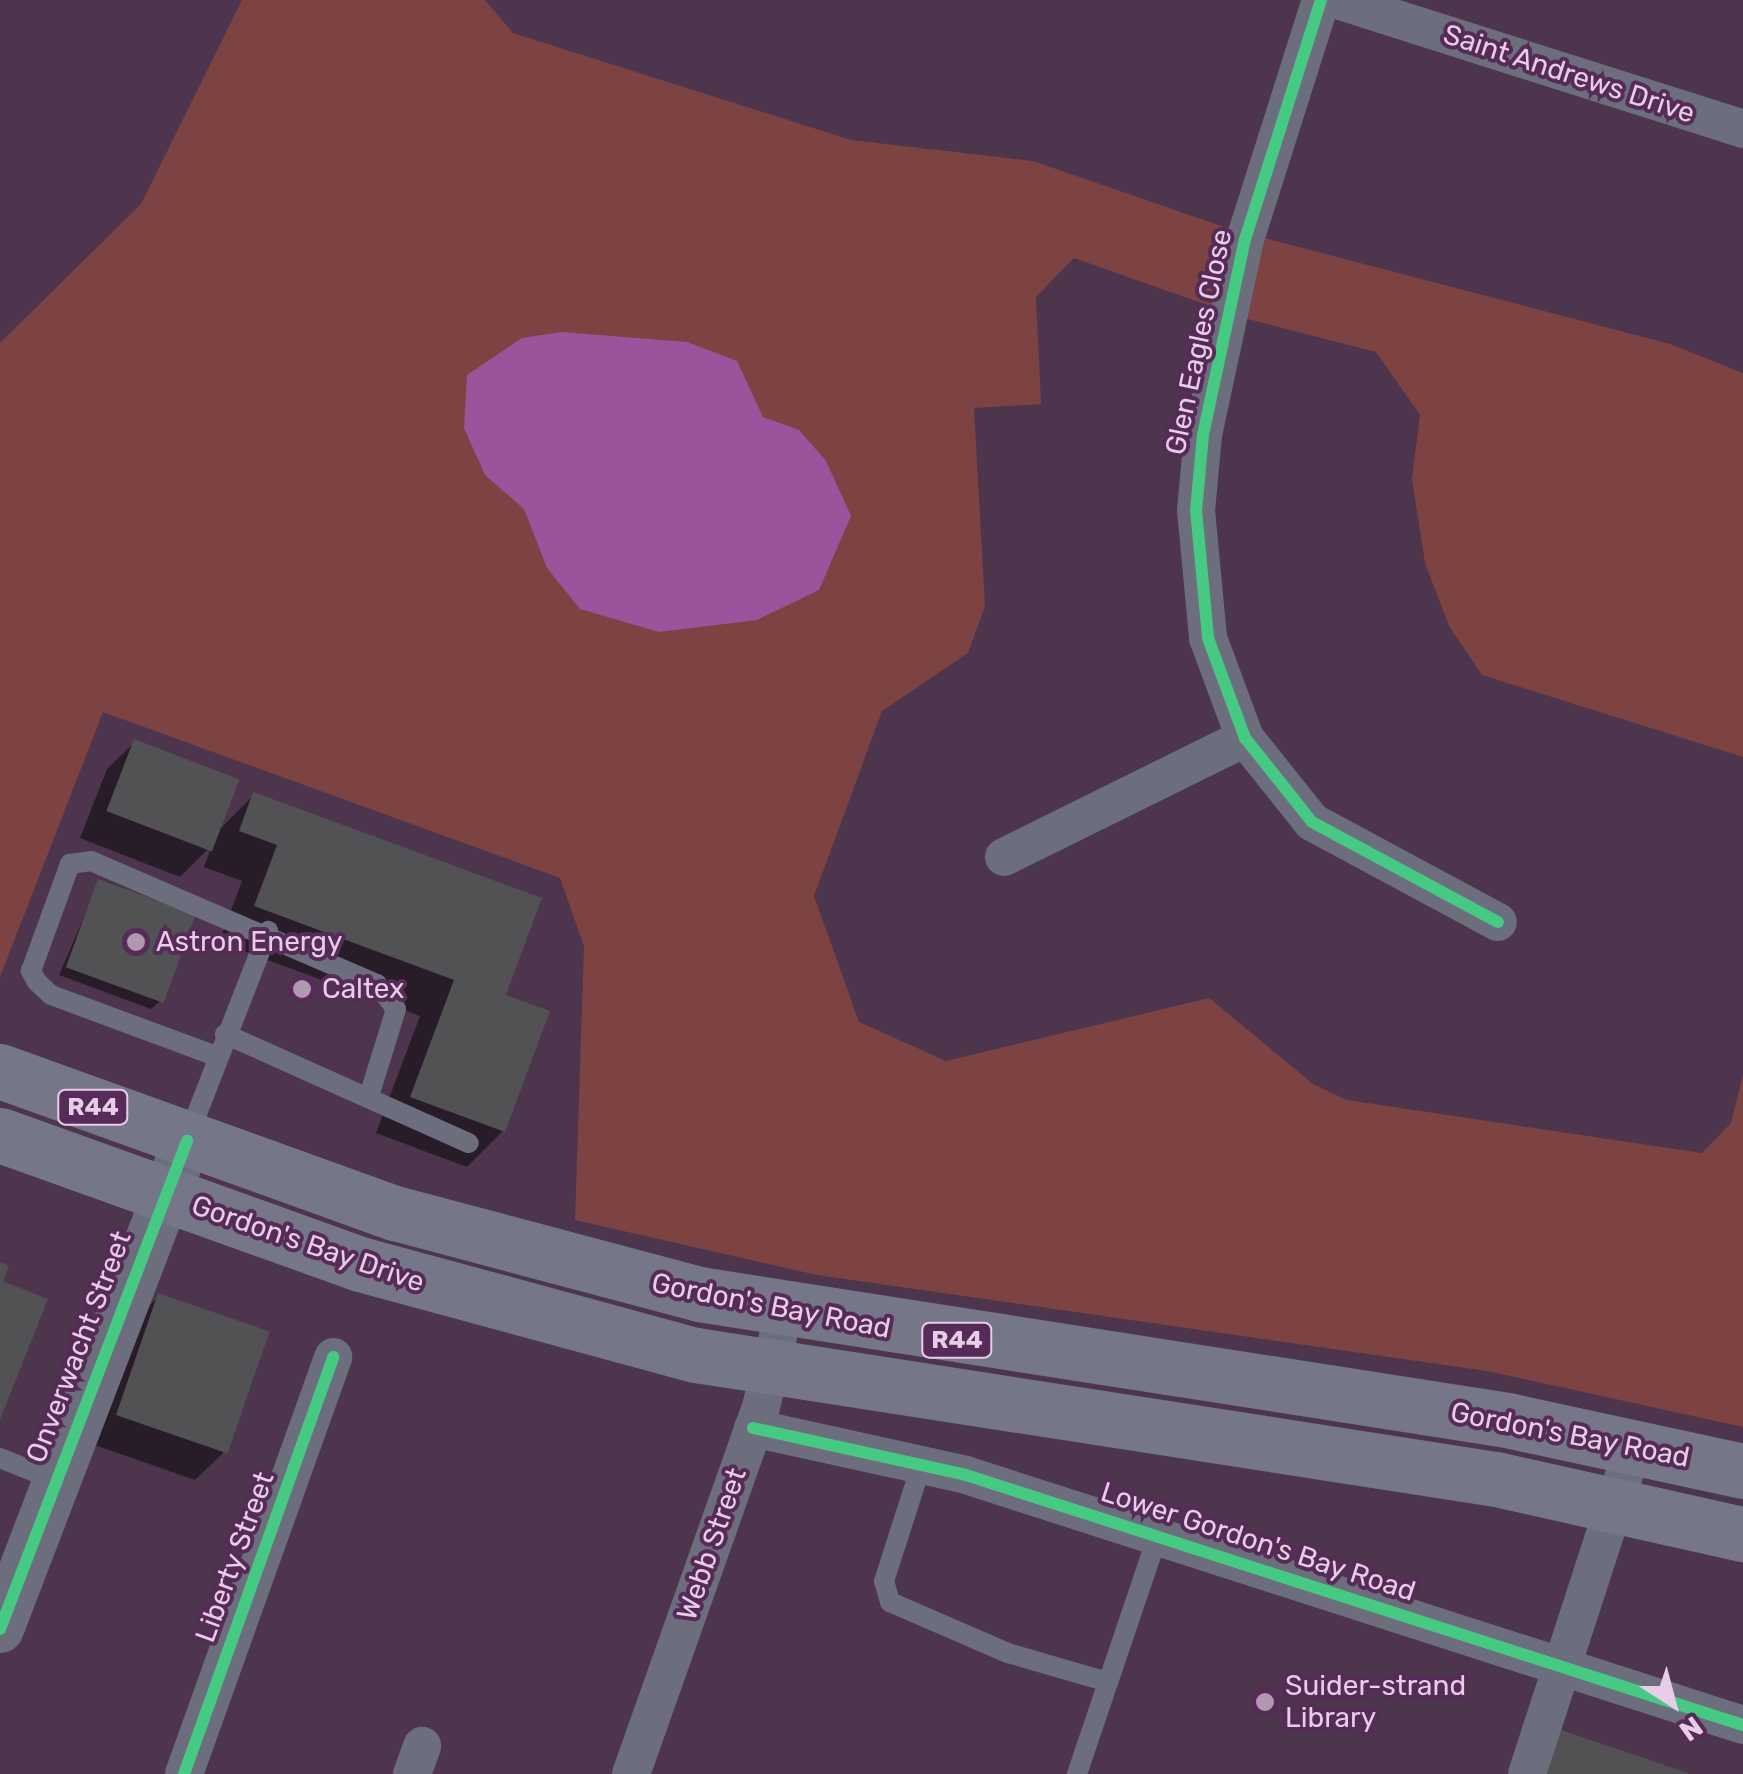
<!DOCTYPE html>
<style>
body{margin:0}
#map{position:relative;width:1743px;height:1774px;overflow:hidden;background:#4c354d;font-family:Rubik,sans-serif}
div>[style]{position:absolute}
.green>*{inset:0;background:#7d4342}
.water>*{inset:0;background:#99549b}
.shadow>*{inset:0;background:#0007}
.building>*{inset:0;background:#525153;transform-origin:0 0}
.service>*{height:20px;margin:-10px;padding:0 10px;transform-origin:10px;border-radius:10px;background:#6d6e7d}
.minor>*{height:38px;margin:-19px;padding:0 19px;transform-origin:19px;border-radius:19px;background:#6d6e7d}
.tertiary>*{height:48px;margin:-24px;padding:0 24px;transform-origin:24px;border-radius:24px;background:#6d6e7d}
.primary>*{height:55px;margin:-27.5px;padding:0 27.5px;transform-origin:27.5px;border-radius:27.5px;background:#767689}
.cycleway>*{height:12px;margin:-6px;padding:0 6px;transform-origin:6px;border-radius:6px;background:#46c982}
.dots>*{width:28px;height:28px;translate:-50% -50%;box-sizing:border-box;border:5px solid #562b57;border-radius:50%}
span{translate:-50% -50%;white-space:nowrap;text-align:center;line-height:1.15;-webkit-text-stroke:8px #562b57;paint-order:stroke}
.shield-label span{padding:2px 8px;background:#562b57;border:2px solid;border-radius:8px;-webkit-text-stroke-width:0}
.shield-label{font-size:25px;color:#e7cde7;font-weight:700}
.street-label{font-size:28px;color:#e7cde7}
.poi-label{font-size:28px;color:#e7cde7}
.left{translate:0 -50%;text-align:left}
.north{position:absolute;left:1623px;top:1654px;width:100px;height:100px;-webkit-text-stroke:8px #562b57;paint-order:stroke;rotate:144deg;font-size:28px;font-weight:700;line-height:40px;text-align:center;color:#e7cde7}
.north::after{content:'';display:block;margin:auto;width:35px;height:45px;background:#e7cde7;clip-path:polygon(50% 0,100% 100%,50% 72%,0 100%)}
</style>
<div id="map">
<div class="green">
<div style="clip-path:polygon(242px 0,485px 0,513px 33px,851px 140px,1033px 161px,1230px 229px,1670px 344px,1743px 373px,1743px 757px,1482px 675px,1449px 626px,1425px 563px,1412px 479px,1420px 415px,1376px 352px,1244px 318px,1074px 258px,1036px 297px,1041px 404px,974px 408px,985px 606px,968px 653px,882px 711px,814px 896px,859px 1022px,946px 1061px,1209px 998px,1313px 1084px,1347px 1100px,1702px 1153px,1731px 1123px,1743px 1075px,1743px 1427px,1487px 1371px,817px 1275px,575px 1220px,584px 946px,560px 878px,103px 712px,0 977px,0 343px,141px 204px)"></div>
</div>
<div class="water">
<div style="clip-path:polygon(561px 332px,687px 342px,737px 361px,763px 417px,799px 430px,826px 461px,851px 516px,819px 590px,757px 620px,659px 632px,580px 609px,547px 568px,524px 509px,485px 475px,464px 428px,467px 375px,522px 338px)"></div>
</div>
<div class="shadow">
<div style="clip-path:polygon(135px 742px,214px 835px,254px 795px,503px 996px,503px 1131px,467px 1167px,376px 1133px,420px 1016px,219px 942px,242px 881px,204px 867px,212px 845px,180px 877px,80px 838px,107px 769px)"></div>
<div style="clip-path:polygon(99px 882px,160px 1001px,151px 1009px,59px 975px)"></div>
<div style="clip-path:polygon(159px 1296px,223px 1453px,195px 1480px,89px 1443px,131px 1323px)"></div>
</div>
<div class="building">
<div style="left:134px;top:739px;width:113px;height:77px;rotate:21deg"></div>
<div style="clip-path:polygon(253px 792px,542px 898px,506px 995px,550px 1011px,505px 1132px,410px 1097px,454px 980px,254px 906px,277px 845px,239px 831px)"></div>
<div style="left:98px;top:879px;width:104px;height:94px;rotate:20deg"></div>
<div style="clip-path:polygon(0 1262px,9px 1266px,3px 1281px,48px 1299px,0 1420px)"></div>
<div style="left:158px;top:1293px;width:118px;height:129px;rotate:19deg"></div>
<div style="clip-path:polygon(1561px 1730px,1688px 1773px,1688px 1774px,1547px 1774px)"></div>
</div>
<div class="service">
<div style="left:225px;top:1034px;width:267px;rotate:24.1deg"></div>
<div style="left:216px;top:1056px;width:176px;rotate:-159.7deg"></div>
<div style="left:51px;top:995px;width:19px;rotate:-137deg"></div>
<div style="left:37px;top:982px;width:13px;rotate:-119deg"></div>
<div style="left:31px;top:971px;width:114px;rotate:-70deg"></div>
<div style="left:70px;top:864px;width:21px;rotate:-8deg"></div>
<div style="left:91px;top:861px;width:311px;rotate:23.3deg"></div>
<div style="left:377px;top:984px;width:31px;rotate:53deg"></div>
<div style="left:396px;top:1009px;width:91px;rotate:107.2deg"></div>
<div style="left:189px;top:1134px;width:218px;rotate:-68.7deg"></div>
<div style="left:0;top:1458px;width:59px;rotate:21.8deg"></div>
<div style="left:921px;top:1466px;width:121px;rotate:107.8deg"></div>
<div style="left:884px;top:1581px;width:22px;rotate:74deg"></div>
<div style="left:890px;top:1602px;width:129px;rotate:23.4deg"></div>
<div style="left:1008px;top:1653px;width:104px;rotate:16.2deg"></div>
<div style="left:1077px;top:1774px;width:250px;rotate:-71.3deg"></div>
</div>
<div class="minor">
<div style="left:1321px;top:0;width:251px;rotate:107.6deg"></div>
<div style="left:1245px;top:239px;width:200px;rotate:102.1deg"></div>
<div style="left:1203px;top:435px;width:75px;rotate:95.3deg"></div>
<div style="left:1196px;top:510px;width:129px;rotate:84.6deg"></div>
<div style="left:1208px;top:638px;width:107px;rotate:69.7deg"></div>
<div style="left:1245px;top:738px;width:107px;rotate:51.4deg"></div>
<div style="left:1312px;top:822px;width:211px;rotate:28.3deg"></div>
<div style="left:1337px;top:0;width:426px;rotate:17.6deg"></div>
<div style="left:1004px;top:857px;width:269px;rotate:-26.3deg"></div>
<div style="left:753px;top:1428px;width:218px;rotate:12.4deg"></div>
<div style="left:966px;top:1475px;width:816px;rotate:17.84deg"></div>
<div style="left:184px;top:1774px;width:443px;rotate:-70.3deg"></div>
<div style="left:412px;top:1774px;width:30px;rotate:-70deg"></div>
<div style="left:631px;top:1774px;width:389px;rotate:-70.5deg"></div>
<div style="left:761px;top:1407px;width:98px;rotate:-76.4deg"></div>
<div style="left:1527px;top:1774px;width:346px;rotate:-72deg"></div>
</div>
<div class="tertiary">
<div style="left:0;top:1629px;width:523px;rotate:-69.03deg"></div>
</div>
<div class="primary">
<div style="left:0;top:1071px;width:420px;rotate:19.8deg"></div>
<div style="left:395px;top:1213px;width:315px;rotate:14.9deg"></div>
<div style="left:699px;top:1294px;width:818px;rotate:8.86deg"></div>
<div style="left:1507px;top:1420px;width:241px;rotate:12.2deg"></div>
<div style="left:0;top:1135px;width:382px;rotate:19.7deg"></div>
<div style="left:360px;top:1264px;width:348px;rotate:15.2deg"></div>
<div style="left:696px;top:1355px;width:810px;rotate:8.81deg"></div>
<div style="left:1496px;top:1479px;width:253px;rotate:12.6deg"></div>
</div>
<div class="cycleway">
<div style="left:1321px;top:0;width:251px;rotate:107.6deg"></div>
<div style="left:1245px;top:239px;width:200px;rotate:102.1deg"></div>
<div style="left:1203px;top:435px;width:75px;rotate:95.3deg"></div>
<div style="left:1196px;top:510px;width:129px;rotate:84.6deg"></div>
<div style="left:1208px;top:638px;width:107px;rotate:69.7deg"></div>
<div style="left:1245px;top:738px;width:107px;rotate:51.4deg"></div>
<div style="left:1312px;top:822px;width:211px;rotate:28.3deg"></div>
<div style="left:753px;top:1428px;width:218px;rotate:12.4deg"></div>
<div style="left:966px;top:1475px;width:816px;rotate:17.84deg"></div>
<div style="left:0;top:1629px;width:523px;rotate:-69.03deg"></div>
<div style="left:184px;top:1774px;width:443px;rotate:-70.3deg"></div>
</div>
<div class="dots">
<div style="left:136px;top:942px;background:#b198b1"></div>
<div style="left:302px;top:989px;background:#b198b1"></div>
<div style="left:1265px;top:1702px;background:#b198b1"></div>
</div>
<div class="shield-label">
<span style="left:93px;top:1107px">R44</span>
<span style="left:957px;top:1340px">R44</span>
</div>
<div class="street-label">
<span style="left:1569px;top:74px;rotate:18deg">Saint Andrews Drive</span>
<span style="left:1199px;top:342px;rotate:-78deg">Glen Eagles Close</span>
<span style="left:308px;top:1244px;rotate:19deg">Gordon's Bay Drive</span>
<span style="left:771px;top:1306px;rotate:11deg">Gordon's Bay Road</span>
<span style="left:79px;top:1347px;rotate:-69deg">Onverwacht Street</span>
<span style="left:1570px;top:1435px;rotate:11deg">Gordon's Bay Road</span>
<span style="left:1258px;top:1542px;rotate:18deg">Lower Gordon's Bay Road</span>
<span style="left:712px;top:1544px;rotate:-71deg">Webb Street</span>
<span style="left:235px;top:1557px;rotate:-70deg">Liberty Street</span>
</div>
<div class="poi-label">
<span class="left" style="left:156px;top:942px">Astron Energy</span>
<span class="left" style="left:322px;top:989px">Caltex</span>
<span class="left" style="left:1285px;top:1702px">Suider-strand<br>Library</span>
</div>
<div class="north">N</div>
</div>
